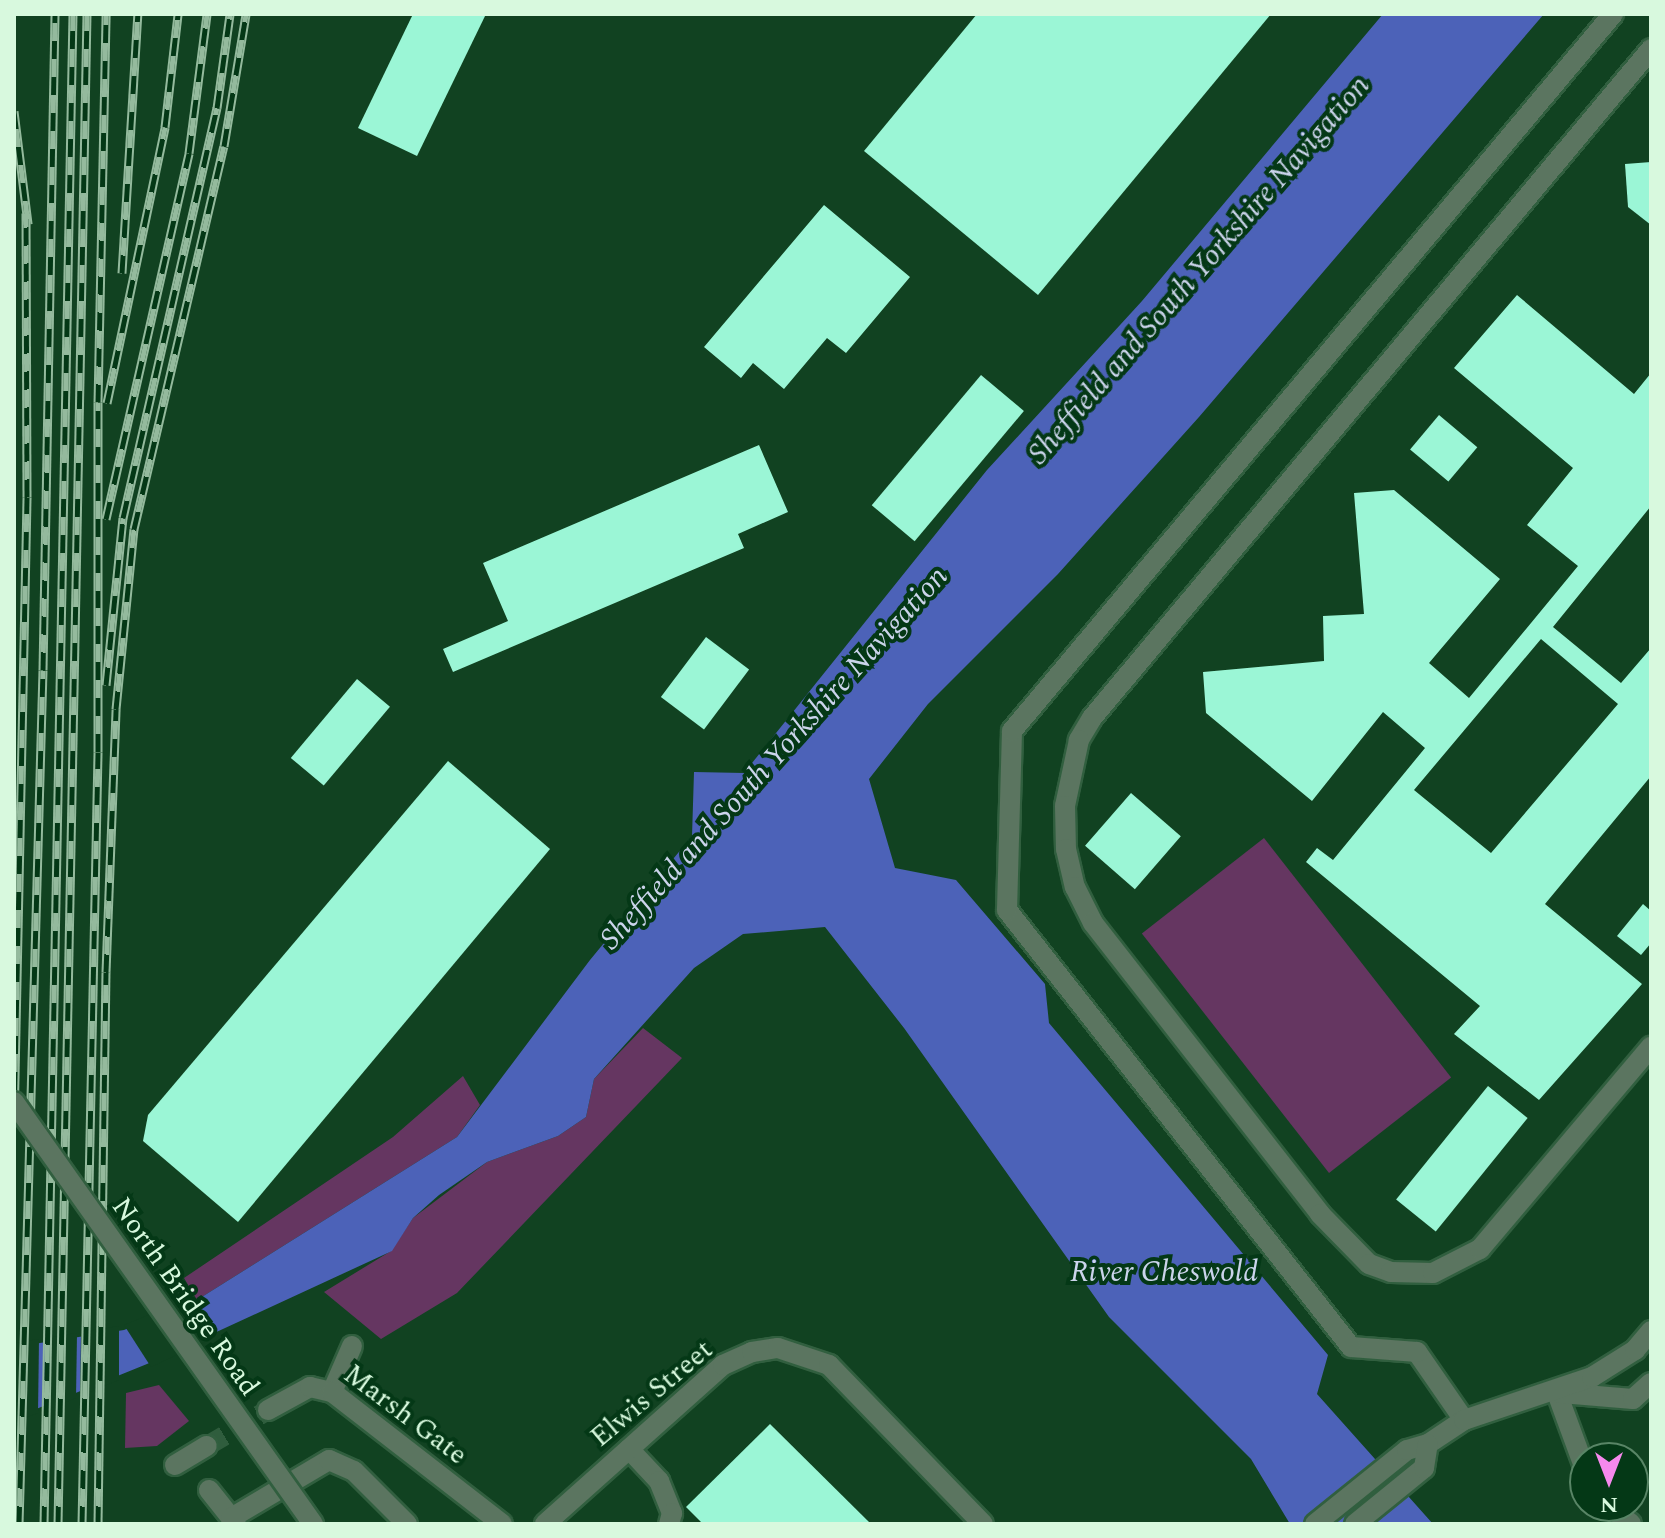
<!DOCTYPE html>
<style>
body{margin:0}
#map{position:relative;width:1665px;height:1538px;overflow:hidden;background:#114221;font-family:Spectral,serif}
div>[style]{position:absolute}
.green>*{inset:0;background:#653661;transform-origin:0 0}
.water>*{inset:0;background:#4c62b8}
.pier>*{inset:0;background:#114221}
.building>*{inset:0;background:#9bf6d6;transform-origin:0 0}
.minor-tunnel>*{height:20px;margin-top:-10px;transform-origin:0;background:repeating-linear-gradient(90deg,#2f5d3d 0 20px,transparent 0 30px)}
.roads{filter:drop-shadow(2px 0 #315f3f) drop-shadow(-2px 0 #315f3f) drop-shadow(0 2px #315f3f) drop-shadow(0 -2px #315f3f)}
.minor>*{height:20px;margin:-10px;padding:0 10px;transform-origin:10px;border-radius:10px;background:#5b7560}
.rail>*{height:9px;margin-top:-4.5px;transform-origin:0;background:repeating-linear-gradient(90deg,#043816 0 18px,#94ba9d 0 36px);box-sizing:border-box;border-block:2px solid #94ba9d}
.bridges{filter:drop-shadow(2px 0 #315f3f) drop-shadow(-2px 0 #315f3f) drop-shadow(0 2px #315f3f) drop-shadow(0 -2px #315f3f)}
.minor-bridge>*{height:20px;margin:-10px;padding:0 10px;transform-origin:10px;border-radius:10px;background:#5b7560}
span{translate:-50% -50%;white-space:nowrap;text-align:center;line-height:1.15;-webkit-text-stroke:8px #043816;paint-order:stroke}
.street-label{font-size:28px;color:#d8f9de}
.water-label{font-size:30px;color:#cbd4eb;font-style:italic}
.frame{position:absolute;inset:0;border:16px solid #d8f9de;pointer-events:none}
.north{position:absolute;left:1569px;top:1442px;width:80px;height:80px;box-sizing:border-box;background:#043816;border:2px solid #598566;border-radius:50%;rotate:180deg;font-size:22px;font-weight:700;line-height:32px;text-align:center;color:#d8f9de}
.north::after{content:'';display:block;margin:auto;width:28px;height:36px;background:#f689ed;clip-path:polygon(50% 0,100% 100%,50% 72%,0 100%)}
</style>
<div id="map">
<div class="green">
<div style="left:1264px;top:838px;width:304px;height:155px;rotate:52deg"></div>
<div style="clip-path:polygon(643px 1028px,682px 1058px,457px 1293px,381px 1339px,324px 1292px,391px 1251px,413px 1218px,487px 1162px,558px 1136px,586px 1117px,594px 1079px)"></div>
<div style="clip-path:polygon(463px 1076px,480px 1105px,457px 1137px,197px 1300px,184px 1278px,393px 1137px)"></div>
<div style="clip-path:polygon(159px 1385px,189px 1421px,157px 1446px,125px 1448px,126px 1393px)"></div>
</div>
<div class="water">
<div style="clip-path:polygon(1383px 14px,1544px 14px,1199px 417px,1058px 574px,928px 704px,869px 779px,895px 868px,956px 880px,1045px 984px,1049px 1023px,1328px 1355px,1317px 1394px,1433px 1524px,1290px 1524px,1251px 1459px,1109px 1317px,904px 1028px,825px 927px,743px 934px,694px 968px,594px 1079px,586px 1117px,558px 1136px,487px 1162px,439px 1195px,413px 1218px,392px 1251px,147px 1364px,14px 1418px,14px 1347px,124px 1330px,197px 1300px,457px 1137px,590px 960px,692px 836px,694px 772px,744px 773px,987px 470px,1142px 301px)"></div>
</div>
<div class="pier">
<div style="clip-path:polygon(188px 1299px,215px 1337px,151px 1367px,124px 1325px)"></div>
<div style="clip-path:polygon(119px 1326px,119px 1380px,80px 1396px,81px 1332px)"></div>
<div style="clip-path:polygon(77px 1333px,76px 1398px,44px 1411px,45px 1338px)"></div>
<div style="clip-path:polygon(39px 1339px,38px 1413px,14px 1422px,14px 1343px)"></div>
</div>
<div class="building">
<div style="clip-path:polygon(413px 14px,486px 14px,417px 156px,358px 128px)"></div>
<div style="clip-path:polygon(977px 14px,1271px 14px,1038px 295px,864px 151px)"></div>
<div style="clip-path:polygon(1651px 162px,1651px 225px,1628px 207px,1625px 164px)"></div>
<div style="clip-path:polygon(824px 205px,910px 277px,846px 353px,827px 338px,784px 389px,753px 363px,741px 378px,704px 347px)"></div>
<div style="clip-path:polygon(evenodd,1517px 295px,1634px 394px,1651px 373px,1651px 506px,1553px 627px,1621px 683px,1651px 648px,1651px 776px,1545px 904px,1642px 984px,1539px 1100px,1454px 1034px,1480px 1006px,1306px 862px,1317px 848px,1333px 860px,1425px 748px,1383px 712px,1312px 801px,1206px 713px,1203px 672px,1324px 661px,1323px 616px,1364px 614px,1354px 493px,1394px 490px,1500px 579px,1429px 663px,1469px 698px,1578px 566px,1527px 525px,1573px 468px,1454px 368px,1517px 295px,1541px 639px,1618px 704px,1491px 853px,1414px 790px,1541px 639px)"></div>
<div style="left:981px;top:375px;width:56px;height:170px;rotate:40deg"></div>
<div style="left:1439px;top:415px;width:50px;height:45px;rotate:40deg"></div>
<div style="clip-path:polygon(759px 445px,788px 512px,738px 534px,744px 548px,453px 672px,443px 649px,508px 621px,483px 563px)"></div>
<div style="left:706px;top:637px;width:54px;height:75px;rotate:37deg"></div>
<div style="left:357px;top:679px;width:43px;height:103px;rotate:40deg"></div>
<div style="clip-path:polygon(448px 761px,550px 849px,238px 1222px,143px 1141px,148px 1115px)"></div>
<div style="left:1131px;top:793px;width:66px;height:70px;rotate:41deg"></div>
<div style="clip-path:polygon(1643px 904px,1651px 911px,1651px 943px,1641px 955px,1617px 936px)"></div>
<div style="left:1488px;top:1086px;width:51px;height:146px;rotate:39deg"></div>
<div style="clip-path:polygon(770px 1424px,871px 1524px,703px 1524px,686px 1507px)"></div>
</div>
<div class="minor-tunnel">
<div style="left:207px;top:1446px;width:71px;rotate:-30.5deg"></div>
</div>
<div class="roads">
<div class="minor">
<div style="left:1651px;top:49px;width:872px;rotate:129.88deg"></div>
<div style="left:1092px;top:718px;width:26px;rotate:121deg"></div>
<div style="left:1079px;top:740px;width:67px;rotate:102deg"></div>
<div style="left:1065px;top:806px;width:43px;rotate:88.7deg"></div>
<div style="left:1066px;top:849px;width:39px;rotate:77deg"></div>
<div style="left:1075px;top:887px;width:40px;rotate:63.4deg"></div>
<div style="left:1093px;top:923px;width:369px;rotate:52deg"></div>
<div style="left:1320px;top:1214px;width:70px;rotate:45.6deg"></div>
<div style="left:1369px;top:1264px;width:23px;rotate:20deg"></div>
<div style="left:1391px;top:1272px;width:42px;rotate:1.4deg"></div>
<div style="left:1433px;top:1273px;width:53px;rotate:-27.1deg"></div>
<div style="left:1480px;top:1249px;width:265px;rotate:-49.8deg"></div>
<div style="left:332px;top:1392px;width:50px;rotate:-66.5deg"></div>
<div style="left:1557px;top:1393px;width:81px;rotate:69.8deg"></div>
<div style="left:1561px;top:1393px;width:72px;rotate:4.8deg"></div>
<div style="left:1633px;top:1399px;width:24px;rotate:-42deg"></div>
<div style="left:268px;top:1410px;width:48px;rotate:-28.7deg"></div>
<div style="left:310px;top:1387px;width:23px;rotate:13deg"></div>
<div style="left:332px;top:1392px;width:215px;rotate:37.8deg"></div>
<div style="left:1464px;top:1420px;width:83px;rotate:-124.7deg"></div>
<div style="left:1417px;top:1352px;width:66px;rotate:-175.7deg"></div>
<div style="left:1351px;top:1347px;width:556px;rotate:-128.21deg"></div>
<div style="left:1007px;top:910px;width:179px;rotate:-88.4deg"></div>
<div style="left:1012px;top:731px;width:936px;rotate:-50.03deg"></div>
<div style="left:629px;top:1449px;width:44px;rotate:46.8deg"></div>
<div style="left:659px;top:1481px;width:35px;rotate:68deg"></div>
<div style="left:672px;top:1513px;width:11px;rotate:105deg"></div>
<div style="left:175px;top:1465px;width:37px;rotate:-31deg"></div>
<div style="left:209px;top:1490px;width:43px;rotate:51.5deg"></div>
<div style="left:1609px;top:1506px;width:28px;rotate:39deg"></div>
<div style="left:231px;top:1518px;width:114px;rotate:-30.6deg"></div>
<div style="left:329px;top:1460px;width:27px;rotate:24deg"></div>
<div style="left:354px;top:1471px;width:75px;rotate:45deg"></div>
<div style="left:545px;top:1524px;width:239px;rotate:-41.8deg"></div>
<div style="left:723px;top:1365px;width:32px;rotate:-24deg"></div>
<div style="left:752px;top:1352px;width:26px;rotate:-9deg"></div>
<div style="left:778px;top:1348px;width:54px;rotate:18.4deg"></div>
<div style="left:829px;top:1365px;width:221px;rotate:45.9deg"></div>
<div style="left:1315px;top:1524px;width:118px;rotate:-38.8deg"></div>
<div style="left:1407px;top:1450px;width:22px;rotate:-16deg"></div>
<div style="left:1428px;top:1444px;width:43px;rotate:-33.7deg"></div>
<div style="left:1464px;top:1420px;width:135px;rotate:-18.6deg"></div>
<div style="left:1592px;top:1377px;width:51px;rotate:-32.1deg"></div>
<div style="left:1635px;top:1350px;width:25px;rotate:-50deg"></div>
<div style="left:1355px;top:1524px;width:89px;rotate:-39.1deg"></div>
<div style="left:1424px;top:1468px;width:24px;rotate:-81deg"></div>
</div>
</div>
<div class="rail">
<div style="left:14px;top:111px;width:114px;rotate:82.9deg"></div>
<div style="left:122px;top:273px;width:259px;rotate:-86.5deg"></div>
<div style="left:107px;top:403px;width:282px;rotate:-78.1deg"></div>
<div style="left:165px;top:127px;width:114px;rotate:-83.4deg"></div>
<div style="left:106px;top:519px;width:375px;rotate:-77.2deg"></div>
<div style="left:189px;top:153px;width:140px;rotate:-82.6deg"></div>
<div style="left:106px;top:685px;width:168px;rotate:-84.2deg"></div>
<div style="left:123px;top:518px;width:421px;rotate:-77.1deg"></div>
<div style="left:217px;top:108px;width:95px;rotate:-82.1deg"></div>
<div style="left:14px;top:1125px;width:628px;rotate:-88.81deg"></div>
<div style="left:27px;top:497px;width:284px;rotate:-90.2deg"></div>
<div style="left:19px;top:1524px;width:854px;rotate:-88.39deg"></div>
<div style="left:43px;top:670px;width:656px;rotate:-88.95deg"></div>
<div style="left:44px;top:1524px;width:1510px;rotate:-88.9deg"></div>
<div style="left:58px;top:1524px;width:1510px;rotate:-88.9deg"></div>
<div style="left:82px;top:1524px;width:772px;rotate:-88.81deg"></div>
<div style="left:98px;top:752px;width:350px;rotate:-90deg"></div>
<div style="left:98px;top:402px;width:388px;rotate:-88.8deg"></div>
<div style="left:98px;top:1524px;width:552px;rotate:-89.17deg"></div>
<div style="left:106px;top:972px;width:263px;rotate:-87.8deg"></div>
<div style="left:116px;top:709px;width:181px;rotate:-84.3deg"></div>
<div style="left:134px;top:529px;width:393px;rotate:-76.8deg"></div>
<div style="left:224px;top:146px;width:134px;rotate:-80.5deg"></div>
</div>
<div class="bridges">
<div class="minor-bridge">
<div style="left:14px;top:1102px;width:517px;rotate:54.68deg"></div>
</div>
</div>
<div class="street-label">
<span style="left:185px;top:1297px;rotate:55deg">North Bridge Road</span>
<span style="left:652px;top:1394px;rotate:-40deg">Elwis Street</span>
<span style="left:405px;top:1415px;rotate:37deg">Marsh Gate</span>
</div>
<div class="water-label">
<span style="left:1199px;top:270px;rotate:-49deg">Sheffield and South Yorkshire Navigation</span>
<span style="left:774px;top:758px;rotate:-48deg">Sheffield and South Yorkshire Navigation</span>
<span style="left:1164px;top:1272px">River Cheswold</span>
</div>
<div class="frame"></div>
<div class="north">N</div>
</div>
